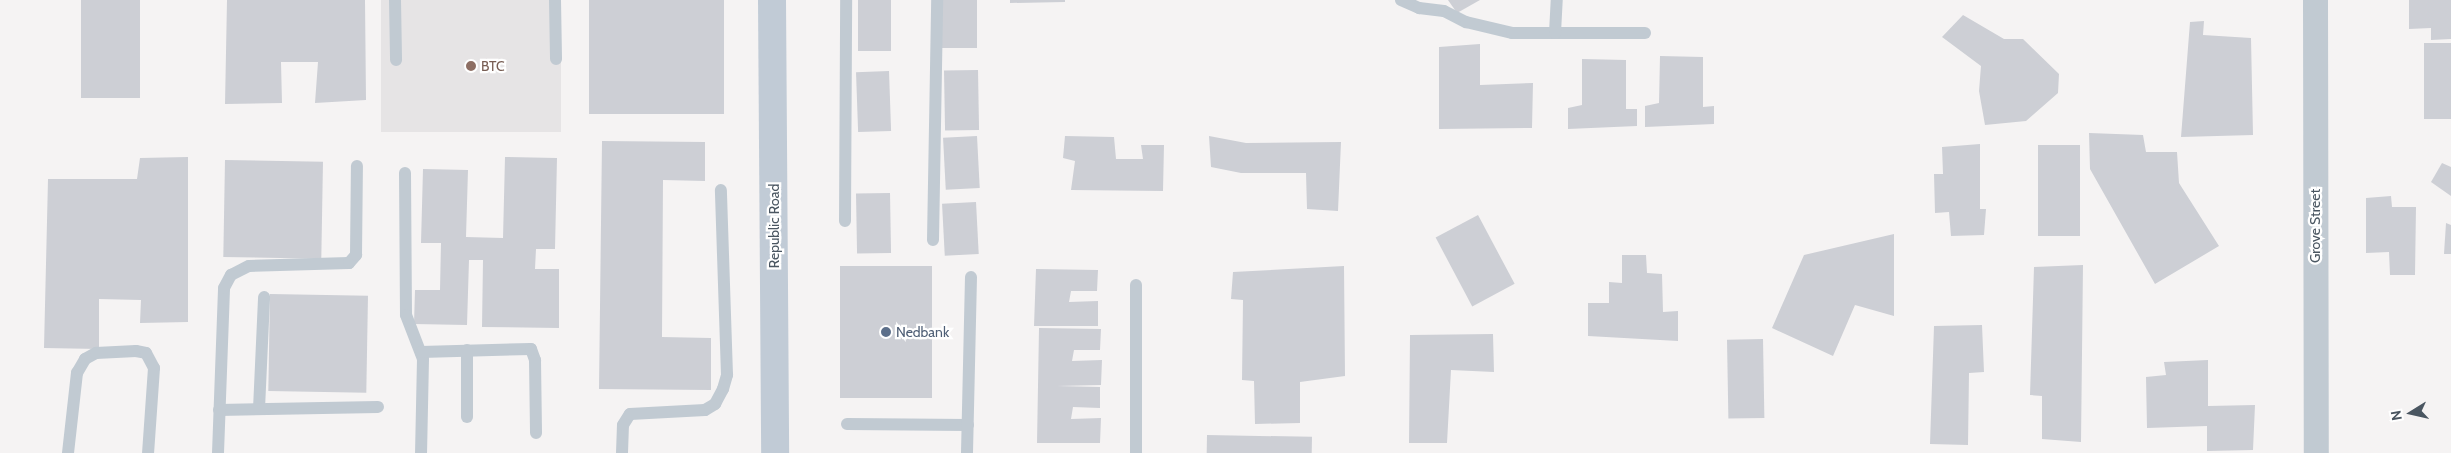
<!DOCTYPE html>
<style>
body{margin:0}
#map{position:relative;width:2451px;height:453px;overflow:hidden;background:#f5f3f3;font-family:Cabin,sans-serif}
div>[style]{position:absolute}
.education>*{inset:0;background:#e6e4e5;transform-origin:0 0}
.building>*{inset:0;background:#cdcfd5;transform-origin:0 0}
.lane>*{height:12px;margin:-6px;padding:0 6px;transform-origin:6px;border-radius:6px;background:#c1cad2}
.street>*{height:25px;margin:-12.5px;padding:0 12.5px;transform-origin:12.5px;border-radius:12.5px;background:#c1cad2}
.secondary>*{height:28px;margin:-14px;padding:0 14px;transform-origin:14px;border-radius:14px;background:#c1cbd6}
.dots>*{width:14px;height:14px;translate:-50% -50%;box-sizing:border-box;border:2px solid #fff;border-radius:50%}
span{translate:-50% -50%;white-space:nowrap;text-align:center;line-height:1.15;-webkit-text-stroke:4.5px #fff;paint-order:stroke}
.education-label{font-size:14px;color:#785e54}
.left{translate:0 -50%;text-align:left}
.street-label{font-size:14px;color:#4a5661}
.service-label{font-size:14px;color:#4e5e75}
.north{position:absolute;left:2386px;top:388px;width:50px;height:50px;-webkit-text-stroke:4px #fff;paint-order:stroke;rotate:260deg;font-size:14px;font-weight:700;line-height:20px;text-align:center;color:#4a5661}
.north::after{content:'';display:block;margin:auto;width:18px;height:22px;background:#4a5661;clip-path:polygon(50% 0,100% 100%,50% 72%,0 100%)}
</style>
<div id="map">
<div class="education">
<div style="left:381px;top:0;width:180px;height:132px"></div>
</div>
<div class="building">
<div style="left:81px;top:0;width:59px;height:98px"></div>
<div style="clip-path:polygon(227px 0,365px 0,366px 100px,315px 103px,318px 62px,281px 62px,282px 103px,225px 104px)"></div>
<div style="left:589px;top:0;width:135px;height:114px"></div>
<div style="left:858px;top:0;width:33px;height:51px"></div>
<div style="left:942px;top:0;width:35px;height:48px"></div>
<div style="clip-path:polygon(1010px 0,1065px 0,1065px 2px,1010px 3px)"></div>
<div style="clip-path:polygon(1448px 0,1480px 0,1457px 13px)"></div>
<div style="clip-path:polygon(2409px 0,2451px 0,2451px 39px,2431px 40px,2431px 28px,2409px 29px)"></div>
<div style="clip-path:polygon(1963px 15px,2004px 39px,2023px 39px,2059px 74px,2058px 93px,2026px 121px,1985px 125px,1979px 91px,1981px 66px,1942px 37px)"></div>
<div style="clip-path:polygon(2204px 21px,2203px 35px,2251px 38px,2253px 135px,2181px 137px,2190px 22px)"></div>
<div style="left:2424px;top:43px;width:27px;height:76px"></div>
<div style="clip-path:polygon(1480px 44px,1480px 85px,1533px 83px,1532px 128px,1439px 129px,1439px 47px)"></div>
<div style="clip-path:polygon(1660px 56px,1703px 57px,1703px 107px,1714px 106px,1714px 124px,1645px 127px,1645px 106px,1659px 103px)"></div>
<div style="clip-path:polygon(1582px 59px,1626px 60px,1626px 109px,1637px 109px,1637px 126px,1568px 129px,1568px 108px,1582px 105px)"></div>
<div style="left:978px;top:70px;width:60px;height:34px;rotate:89deg"></div>
<div style="left:889px;top:71px;width:60px;height:33px;rotate:88deg"></div>
<div style="clip-path:polygon(2089px 133px,2143px 135px,2146px 152px,2177px 152px,2179px 183px,2219px 246px,2155px 284px,2090px 169px)"></div>
<div style="left:977px;top:136px;width:52px;height:34px;rotate:87deg"></div>
<div style="clip-path:polygon(1065px 136px,1114px 137px,1116px 159px,1143px 159px,1141px 145px,1164px 145px,1163px 191px,1071px 190px,1075px 161px,1063px 158px)"></div>
<div style="clip-path:polygon(1209px 136px,1246px 143px,1341px 142px,1338px 211px,1307px 209px,1306px 173px,1241px 173px,1211px 167px)"></div>
<div style="clip-path:polygon(602px 141px,705px 142px,705px 181px,663px 180px,662px 337px,711px 338px,711px 390px,599px 389px)"></div>
<div style="clip-path:polygon(1980px 144px,1980px 209px,1986px 209px,1984px 235px,1951px 236px,1949px 212px,1935px 213px,1934px 174px,1943px 174px,1942px 147px)"></div>
<div style="left:2038px;top:145px;width:42px;height:91px"></div>
<div style="clip-path:polygon(188px 157px,188px 322px,140px 323px,141px 300px,99px 299px,99px 349px,44px 348px,48px 179px,137px 179px,140px 158px)"></div>
<div style="clip-path:polygon(505px 157px,557px 158px,555px 249px,536px 249px,535px 269px,559px 269px,559px 328px,482px 327px,483px 260px,469px 260px,467px 325px,414px 324px,415px 290px,440px 290px,441px 243px,421px 243px,423px 169px,468px 170px,466px 237px,503px 238px)"></div>
<div style="left:225px;top:160px;width:98px;height:97px;rotate:1deg"></div>
<div style="clip-path:polygon(2442px 163px,2451px 167px,2451px 196px,2431px 182px)"></div>
<div style="left:890px;top:193px;width:60px;height:34px;rotate:89deg"></div>
<div style="clip-path:polygon(2391px 196px,2392px 207px,2416px 207px,2415px 275px,2390px 275px,2389px 252px,2366px 253px,2366px 198px)"></div>
<div style="left:976px;top:202px;width:52px;height:34px;rotate:87deg"></div>
<div style="left:1478px;top:215px;width:78px;height:48px;rotate:62deg"></div>
<div style="clip-path:polygon(2446px 223px,2451px 225px,2451px 254px,2444px 254px)"></div>
<div style="clip-path:polygon(1894px 234px,1894px 316px,1855px 305px,1833px 356px,1772px 328px,1804px 255px)"></div>
<div style="clip-path:polygon(1622px 255px,1646px 255px,1647px 273px,1662px 274px,1663px 312px,1678px 311px,1678px 341px,1588px 336px,1588px 303px,1609px 303px,1609px 282px,1622px 283px)"></div>
<div style="clip-path:polygon(2083px 265px,2081px 442px,2042px 439px,2042px 396px,2030px 395px,2034px 267px)"></div>
<div style="left:840px;top:266px;width:92px;height:132px"></div>
<div style="clip-path:polygon(1344px 266px,1345px 376px,1300px 382px,1300px 423px,1255px 424px,1254px 381px,1242px 380px,1243px 300px,1231px 299px,1233px 272px)"></div>
<div style="clip-path:polygon(1036px 269px,1098px 270px,1097px 291px,1071px 291px,1069px 302px,1098px 301px,1098px 326px,1034px 326px)"></div>
<div style="left:270px;top:294px;width:98px;height:97px;rotate:1deg"></div>
<div style="clip-path:polygon(1982px 325px,1984px 372px,1969px 373px,1968px 445px,1930px 444px,1934px 326px)"></div>
<div style="clip-path:polygon(1039px 328px,1101px 329px,1100px 350px,1074px 350px,1072px 361px,1102px 360px,1101px 385px,1057px 386px,1100px 387px,1100px 408px,1073px 407px,1071px 419px,1101px 418px,1100px 443px,1037px 443px)"></div>
<div style="clip-path:polygon(1493px 334px,1494px 372px,1451px 370px,1447px 443px,1409px 443px,1410px 335px)"></div>
<div style="left:1763px;top:339px;width:79px;height:36px;rotate:89deg"></div>
<div style="clip-path:polygon(2208px 360px,2208px 406px,2255px 405px,2253px 450px,2207px 451px,2207px 426px,2147px 428px,2146px 377px,2166px 375px,2164px 362px)"></div>
<div style="left:1207px;top:435px;width:105px;height:18px;rotate:1deg"></div>
</div>
<div class="lane">
<div style="left:395px;top:0;width:60px;rotate:89deg"></div>
<div style="left:555px;top:0;width:59px;rotate:89deg"></div>
<div style="left:1401px;top:0;width:20px;rotate:24deg"></div>
<div style="left:1419px;top:8px;width:25px;rotate:7deg"></div>
<div style="left:1444px;top:11px;width:25px;rotate:27deg"></div>
<div style="left:1466px;top:22px;width:47px;rotate:13.4deg"></div>
<div style="left:1512px;top:33px;width:133px"></div>
<div style="left:1555px;top:33px;width:33px;rotate:-87deg"></div>
<div style="left:405px;top:173px;width:142px;rotate:89.6deg"></div>
<div style="left:406px;top:315px;width:47px;rotate:68.9deg"></div>
<div style="left:423px;top:359px;width:94px;rotate:91.2deg"></div>
<div style="left:845px;top:221px;width:221px;rotate:-89.7deg"></div>
<div style="left:933px;top:240px;width:240px;rotate:-89deg"></div>
<div style="left:421px;top:352px;width:110px;rotate:-1.6deg"></div>
<div style="left:531px;top:349px;width:12px;rotate:70deg"></div>
<div style="left:535px;top:360px;width:73px;rotate:89.2deg"></div>
<div style="left:259px;top:409px;width:112px;rotate:-87.4deg"></div>
<div style="left:219px;top:410px;width:159px;rotate:-1.1deg"></div>
<div style="left:467px;top:417px;width:67px;rotate:-90deg"></div>
<div style="left:847px;top:424px;width:121px;rotate:0.5deg"></div>
<div style="left:68px;top:453px;width:81px;rotate:-83.6deg"></div>
<div style="left:77px;top:373px;width:16px;rotate:-60deg"></div>
<div style="left:85px;top:359px;width:13px;rotate:-29deg"></div>
<div style="left:96px;top:353px;width:40px;rotate:-2.9deg"></div>
<div style="left:136px;top:351px;width:10px;rotate:11deg"></div>
<div style="left:146px;top:353px;width:17px;rotate:62deg"></div>
<div style="left:154px;top:368px;width:85px;rotate:94deg"></div>
<div style="left:218px;top:453px;width:165px;rotate:-87.9deg"></div>
<div style="left:224px;top:288px;width:15px;rotate:-62deg"></div>
<div style="left:231px;top:275px;width:20px;rotate:-27deg"></div>
<div style="left:249px;top:266px;width:100px;rotate:-1.7deg"></div>
<div style="left:349px;top:263px;width:11px;rotate:-49deg"></div>
<div style="left:356px;top:255px;width:89px;rotate:-89.4deg"></div>
<div style="left:622px;top:453px;width:28px;rotate:-88deg"></div>
<div style="left:623px;top:425px;width:13px;rotate:-58deg"></div>
<div style="left:630px;top:414px;width:75px;rotate:-3.1deg"></div>
<div style="left:705px;top:410px;width:12px;rotate:-31deg"></div>
<div style="left:715px;top:404px;width:17px;rotate:-62deg"></div>
<div style="left:723px;top:389px;width:15px;rotate:-74deg"></div>
<div style="left:727px;top:375px;width:185px;rotate:-91.9deg"></div>
<div style="left:967px;top:453px;width:176px;rotate:-88.7deg"></div>
<div style="left:1136px;top:453px;width:168px;rotate:-90deg"></div>
</div>
<div class="street">
<div style="left:2315px;top:0;width:453px;rotate:89.9deg"></div>
</div>
<div class="secondary">
<div style="left:772px;top:0;width:453px;rotate:89.6deg"></div>
</div>
<div class="dots">
<div style="left:471px;top:66px;background:#8d6e63"></div>
<div style="left:886px;top:332px;background:#5c6f8a"></div>
</div>
<div class="education-label">
<span class="left" style="left:481px;top:66px">BTC</span>
</div>
<div class="street-label">
<span style="left:774px;top:226px;rotate:-90deg">Republic Road</span>
<span style="left:2315px;top:226px;rotate:-90deg">Grove Street</span>
</div>
<div class="service-label">
<span class="left" style="left:896px;top:332px">Nedbank</span>
</div>
<div class="north">N</div>
</div>
